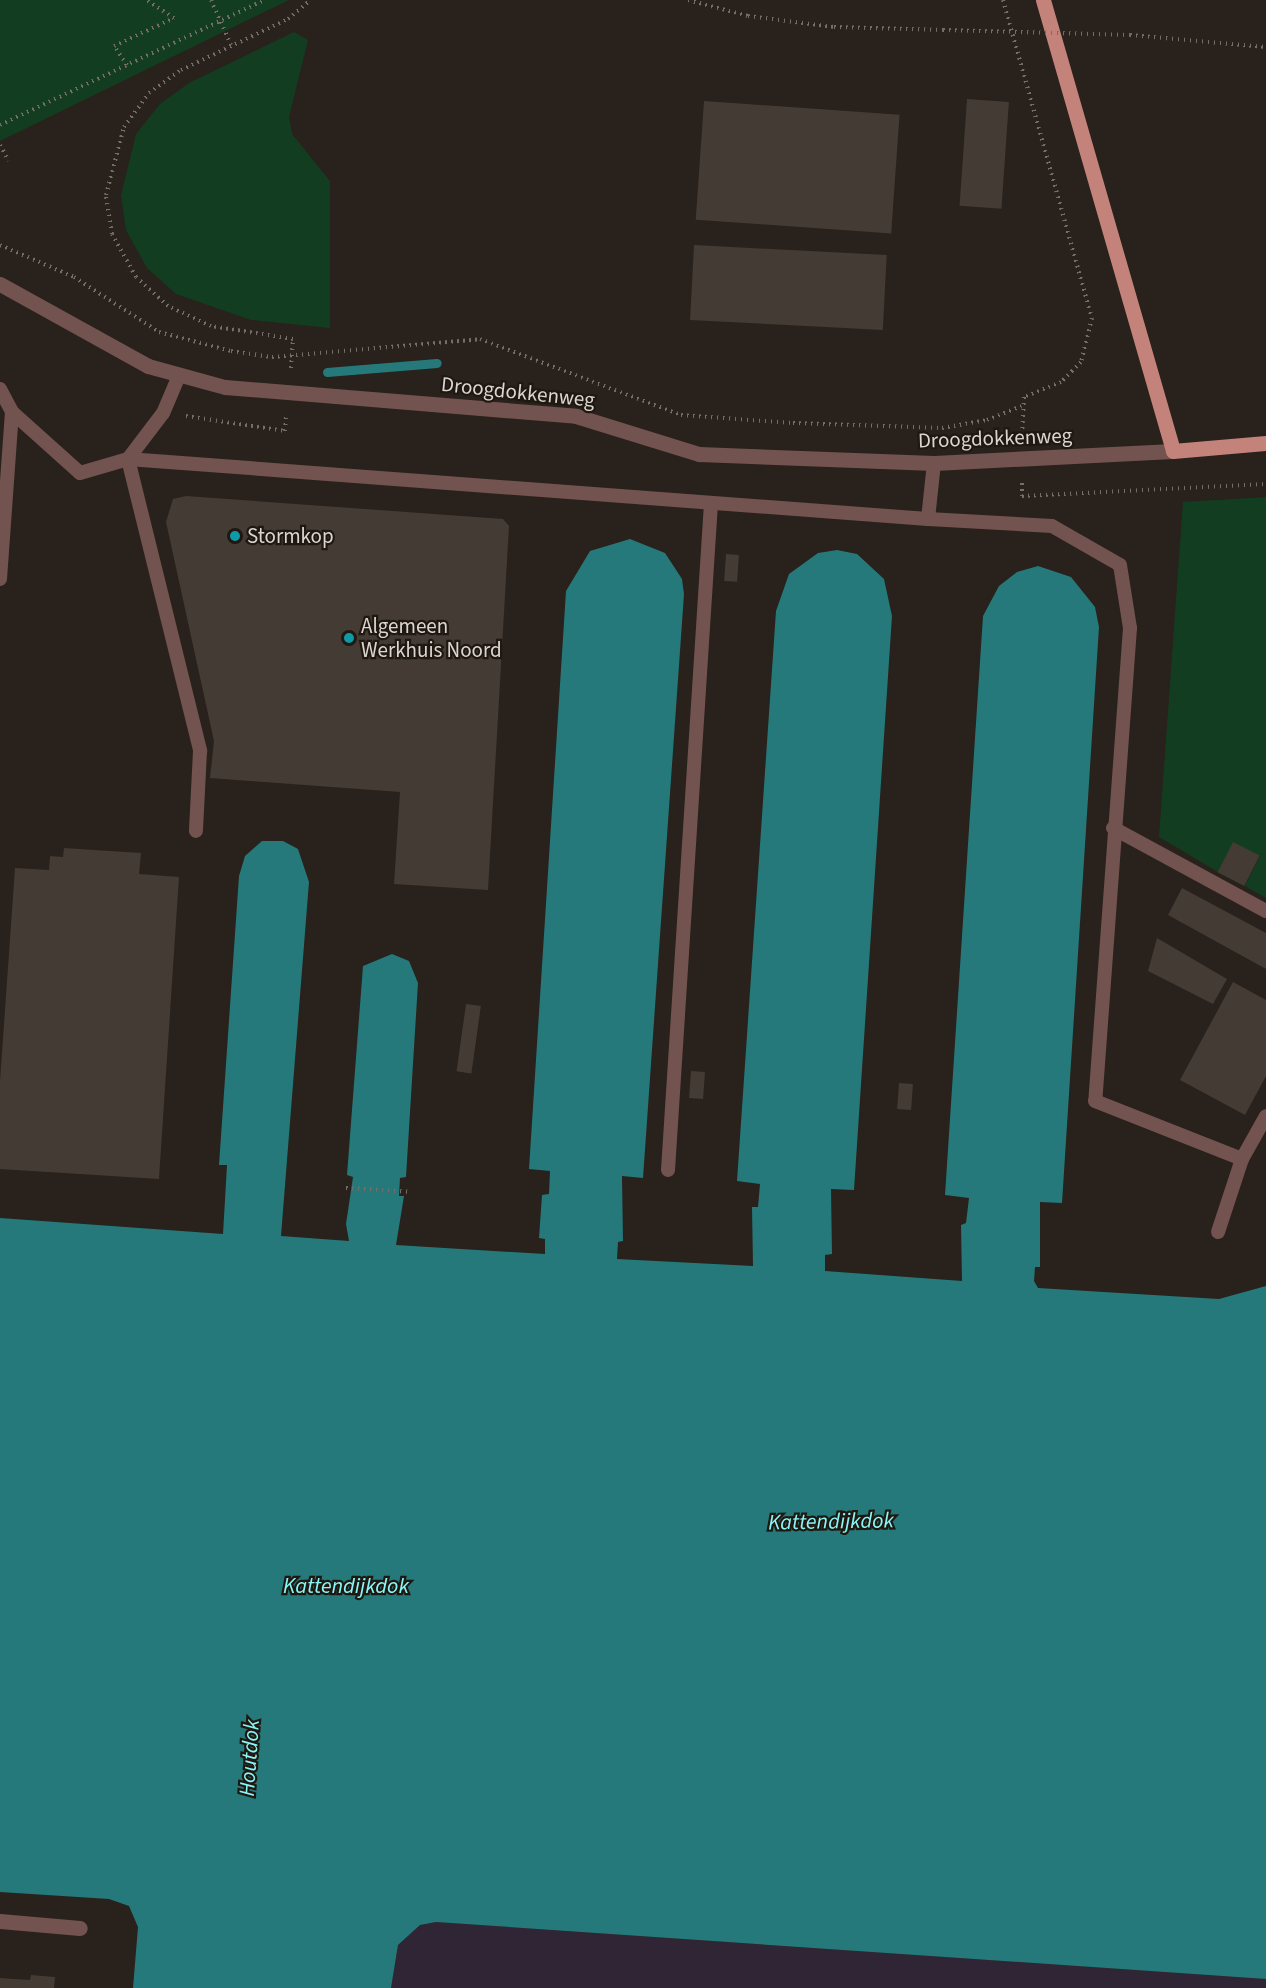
<!DOCTYPE html>
<style>
body{margin:0}
#map{position:relative;width:1266px;height:1988px;overflow:hidden;background:#29211b;font-family:"Source Sans 3",sans-serif}
div>[style]{position:absolute}
.industrial>*{inset:0;background:#302534}
.green>*{inset:0;background:#133d20}
.water>*{inset:0;background:#25797a}
.stream>*{height:9px;margin:-4.5px;padding:0 4.5px;transform-origin:4.5px;border-radius:4.5px;background:#25797a}
.building>*{inset:0;background:#433b34;transform-origin:0 0}
.path>*{height:4px;margin-top:-2px;transform-origin:0;background:repeating-linear-gradient(90deg,#746d68 0 1.5px,transparent 0 6px)}
.service>*{height:14px;margin:-7px;padding:0 7px;transform-origin:7px;border-radius:7px;background:#73534f}
.pedestrian>*{height:15px;margin:-7.5px;padding:0 7.5px;transform-origin:7.5px;border-radius:7.5px;background:#73534f}
.tertiary>*{height:15px;margin:-7.5px;padding:0 7.5px;transform-origin:7.5px;border-radius:7.5px;background:#73534f}
.primary>*{height:15px;margin:-7.5px;padding:0 7.5px;transform-origin:7.5px;border-radius:7.5px;background:#c4837a}
.path-bridge>*{height:4px;margin-top:-2px;transform-origin:0;background:repeating-linear-gradient(90deg,#746d68 0 1.5px,transparent 0 6px)}
.dots>*{width:16px;height:16px;translate:-50% -50%;box-sizing:border-box;border:3px solid #1f1811;border-radius:50%}
span{translate:-50% -50%;white-space:nowrap;text-align:center;line-height:1.15;-webkit-text-stroke:4.5px #1f1811;paint-order:stroke}
.street-label{font-size:21px;color:#dbd5d1}
.poi-label{font-size:21px;color:#dbd5d1}
.left{translate:0 -50%;text-align:left}
.water-label{font-size:22px;color:#89f7f9;font-style:italic}
</style>
<div id="map">
<div class="industrial">
<div style="clip-path:polygon(436px 1922px,1266px 1979px,1266px 1988px,391px 1988px,398px 1945px,420px 1925px)"></div>
</div>
<div class="green">
<div style="clip-path:polygon(0 0,289px 0,0 141px)"></div>
<div style="clip-path:polygon(294px 32px,308px 40px,289px 117px,292px 134px,330px 181px,330px 328px,251px 320px,176px 294px,147px 268px,126px 230px,121px 195px,136px 134px,160px 104px,189px 83px)"></div>
<div style="clip-path:polygon(1266px 497px,1266px 898px,1245px 886px,1260px 856px,1233px 843px,1218px 872px,1159px 837px,1183px 502px)"></div>
</div>
<div class="water">
<div style="clip-path:polygon(630px 539px,665px 553px,682px 579px,684px 594px,643px 1178px,622px 1176px,623px 1241px,618px 1242px,617px 1259px,753px 1266px,752px 1207px,758px 1207px,760px 1184px,737px 1181px,776px 611px,789px 574px,818px 553px,837px 550px,857px 554px,884px 579px,892px 616px,854px 1190px,831px 1189px,832px 1254px,825px 1255px,825px 1271px,962px 1281px,961px 1225px,966px 1223px,969px 1198px,945px 1195px,983px 616px,999px 586px,1017px 572px,1038px 566px,1071px 577px,1095px 607px,1099px 627px,1062px 1203px,1040px 1202px,1040px 1267px,1035px 1267px,1034px 1281px,1038px 1288px,1219px 1299px,1266px 1286px,1266px 1979px,436px 1922px,420px 1925px,398px 1945px,391px 1988px,133px 1988px,138px 1927px,129px 1906px,109px 1899px,0 1892px,0 1218px,223px 1234px,227px 1165px,219px 1165px,239px 876px,245px 856px,262px 841px,283px 841px,298px 849px,309px 882px,281px 1236px,349px 1241px,346px 1224px,353px 1177px,347px 1175px,363px 966px,392px 954px,409px 961px,418px 983px,406px 1177px,400px 1178px,399px 1196px,404px 1196px,396px 1245px,545px 1254px,545px 1239px,539px 1238px,542px 1195px,549px 1194px,550px 1171px,529px 1169px,566px 591px,590px 551px)"></div>
</div>
<div class="stream">
<div style="left:327px;top:372px;width:110px;rotate:-4.7deg"></div>
</div>
<div class="building">
<div style="left:967px;top:99px;width:42px;height:107px;rotate:4deg"></div>
<div style="left:704px;top:101px;width:196px;height:119px;rotate:4deg"></div>
<div style="left:694px;top:245px;width:193px;height:75px;rotate:3deg"></div>
<div style="clip-path:polygon(186px 496px,503px 519px,509px 526px,488px 890px,394px 884px,400px 792px,210px 778px,214px 741px,166px 522px,173px 499px)"></div>
<div style="left:726px;top:554px;width:13px;height:27px;rotate:4deg"></div>
<div style="left:1233px;top:842px;width:30px;height:34px;rotate:27deg"></div>
<div style="clip-path:polygon(64px 848px,141px 853px,139px 874px,179px 877px,159px 1179px,0 1169px,0 1081px,15px 868px,49px 870px,50px 856px,63px 857px)"></div>
<div style="clip-path:polygon(1182px 888px,1266px 933px,1266px 969px,1168px 915px)"></div>
<div style="clip-path:polygon(1157px 938px,1227px 979px,1213px 1004px,1148px 971px)"></div>
<div style="clip-path:polygon(1233px 982px,1266px 1000px,1266px 1076px,1245px 1115px,1180px 1080px)"></div>
<div style="left:466px;top:1004px;width:15px;height:68px;rotate:8deg"></div>
<div style="left:691px;top:1071px;width:14px;height:27px;rotate:4deg"></div>
<div style="left:899px;top:1083px;width:14px;height:26px;rotate:4deg"></div>
<div style="clip-path:polygon(31px 1975px,55px 1977px,54px 1988px,0 1988px,0 1978px,30px 1980px)"></div>
</div>
<div class="path">
<div style="left:211px;top:0;width:49px;rotate:66deg"></div>
<div style="left:688px;top:0;width:62px;rotate:14.9deg"></div>
<div style="left:748px;top:16px;width:87px;rotate:7.3deg"></div>
<div style="left:834px;top:27px;width:109px;rotate:1.6deg"></div>
<div style="left:1003px;top:0;width:330px;rotate:74.4deg"></div>
<div style="left:1092px;top:318px;width:45px;rotate:104deg"></div>
<div style="left:1081px;top:362px;width:28px;rotate:135deg"></div>
<div style="left:1061px;top:382px;width:40px;rotate:158deg"></div>
<div style="left:1024px;top:397px;width:39px;rotate:93deg"></div>
<div style="left:1130px;top:35px;width:137px;rotate:5deg"></div>
<div style="left:127px;top:65px;width:23px;rotate:-124deg"></div>
<div style="left:114px;top:46px;width:66px;rotate:-25deg"></div>
<div style="left:174px;top:18px;width:33px;rotate:-147deg"></div>
<div style="left:0;top:125px;width:293px;rotate:-25.3deg"></div>
<div style="left:0;top:145px;width:18px;rotate:61deg"></div>
<div style="left:0;top:245px;width:81px;rotate:23.4deg"></div>
<div style="left:74px;top:277px;width:101px;rotate:32.9deg"></div>
<div style="left:159px;top:332px;width:74px;rotate:14.8deg"></div>
<div style="left:231px;top:351px;width:41px;rotate:8.3deg"></div>
<div style="left:272px;top:357px;width:209px;rotate:-4.9deg"></div>
<div style="left:480px;top:339px;width:215px;rotate:20.7deg"></div>
<div style="left:681px;top:415px;width:112px;rotate:4.1deg"></div>
<div style="left:793px;top:423px;width:149px;rotate:1.9deg"></div>
<div style="left:942px;top:428px;width:46px;rotate:-10.1deg"></div>
<div style="left:987px;top:420px;width:37px;rotate:-22deg"></div>
<div style="left:291px;top:368px;width:29px;rotate:-86deg"></div>
<div style="left:293px;top:339px;width:83px;rotate:-171deg"></div>
<div style="left:211px;top:326px;width:47px;rotate:-155.1deg"></div>
<div style="left:168px;top:306px;width:43px;rotate:-137.8deg"></div>
<div style="left:136px;top:277px;width:49px;rotate:-119.2deg"></div>
<div style="left:112px;top:234px;width:39px;rotate:-99deg"></div>
<div style="left:106px;top:195px;width:70px;rotate:-75.2deg"></div>
<div style="left:124px;top:127px;width:42px;rotate:-53.7deg"></div>
<div style="left:149px;top:93px;width:39px;rotate:-36deg"></div>
<div style="left:181px;top:70px;width:119px;rotate:-25.5deg"></div>
<div style="left:288px;top:19px;width:30px;rotate:-40deg"></div>
<div style="left:186px;top:416px;width:100px;rotate:8.6deg"></div>
<div style="left:285px;top:431px;width:16px;rotate:-86deg"></div>
<div style="left:1022px;top:483px;width:13px;rotate:90deg"></div>
<div style="left:1022px;top:496px;width:244px;rotate:-2.8deg"></div>
<div style="left:346px;top:1188px;width:66px;rotate:3.5deg"></div>
</div>
<div class="service">
<div style="left:178px;top:378px;width:38px;rotate:113deg"></div>
<div style="left:163px;top:413px;width:58px;rotate:127.3deg"></div>
<div style="left:128px;top:459px;width:301px;rotate:76.1deg"></div>
<div style="left:200px;top:751px;width:80px;rotate:92.9deg"></div>
<div style="left:0;top:389px;width:26px;rotate:62deg"></div>
<div style="left:12px;top:412px;width:91px;rotate:41.9deg"></div>
<div style="left:80px;top:473px;width:50px;rotate:-16.3deg"></div>
<div style="left:128px;top:459px;width:802px;rotate:4.29deg"></div>
<div style="left:928px;top:519px;width:56px;rotate:-83.9deg"></div>
<div style="left:928px;top:519px;width:124px;rotate:3.2deg"></div>
<div style="left:1052px;top:526px;width:78px;rotate:29.8deg"></div>
<div style="left:1120px;top:565px;width:64px;rotate:81deg"></div>
<div style="left:1130px;top:628px;width:474px;rotate:94.2deg"></div>
<div style="left:1095px;top:1101px;width:158px;rotate:21.5deg"></div>
<div style="left:0;top:579px;width:167px;rotate:-85.9deg"></div>
<div style="left:1113px;top:828px;width:174px;rotate:28.5deg"></div>
<div style="left:668px;top:1170px;width:667px;rotate:-86.31deg"></div>
<div style="left:1218px;top:1232px;width:77px;rotate:-71.8deg"></div>
<div style="left:1242px;top:1159px;width:49px;rotate:-60.8deg"></div>
</div>
<div class="pedestrian">
<div style="left:0;top:1921px;width:80px;rotate:5deg"></div>
</div>
<div class="tertiary">
<div style="left:0;top:284px;width:169px;rotate:29deg"></div>
<div style="left:148px;top:366px;width:80px;rotate:15.3deg"></div>
<div style="left:225px;top:387px;width:352px;rotate:4.7deg"></div>
<div style="left:576px;top:416px;width:129px;rotate:17.2deg"></div>
<div style="left:699px;top:454px;width:235px;rotate:2.2deg"></div>
<div style="left:934px;top:463px;width:239px;rotate:-2.9deg"></div>
</div>
<div class="primary">
<div style="left:1043px;top:0;width:469px;rotate:73.9deg"></div>
<div style="left:1173px;top:451px;width:93px;rotate:-4.9deg"></div>
</div>
<div class="path-bridge">
<div style="left:943px;top:30px;width:187px;rotate:1.5deg"></div>
</div>
<div class="dots">
<div style="left:235px;top:536px;background:#0f9aa8"></div>
<div style="left:349px;top:638px;background:#0f9aa8"></div>
</div>
<div class="street-label">
<span style="left:518px;top:392px;rotate:6deg">Droogdokkenweg</span>
<span style="left:995px;top:438px;rotate:-2deg">Droogdokkenweg</span>
</div>
<div class="poi-label">
<span class="left" style="left:247px;top:536px">Stormkop</span>
<span class="left" style="left:361px;top:638px">Algemeen<br>Werkhuis Noord</span>
</div>
<div class="water-label">
<span style="left:831px;top:1522px;rotate:-1deg">Kattendijkdok</span>
<span style="left:346px;top:1587px">Kattendijkdok</span>
<span style="left:250px;top:1758px;rotate:-86deg">Houtdok</span>
</div>
</div>
